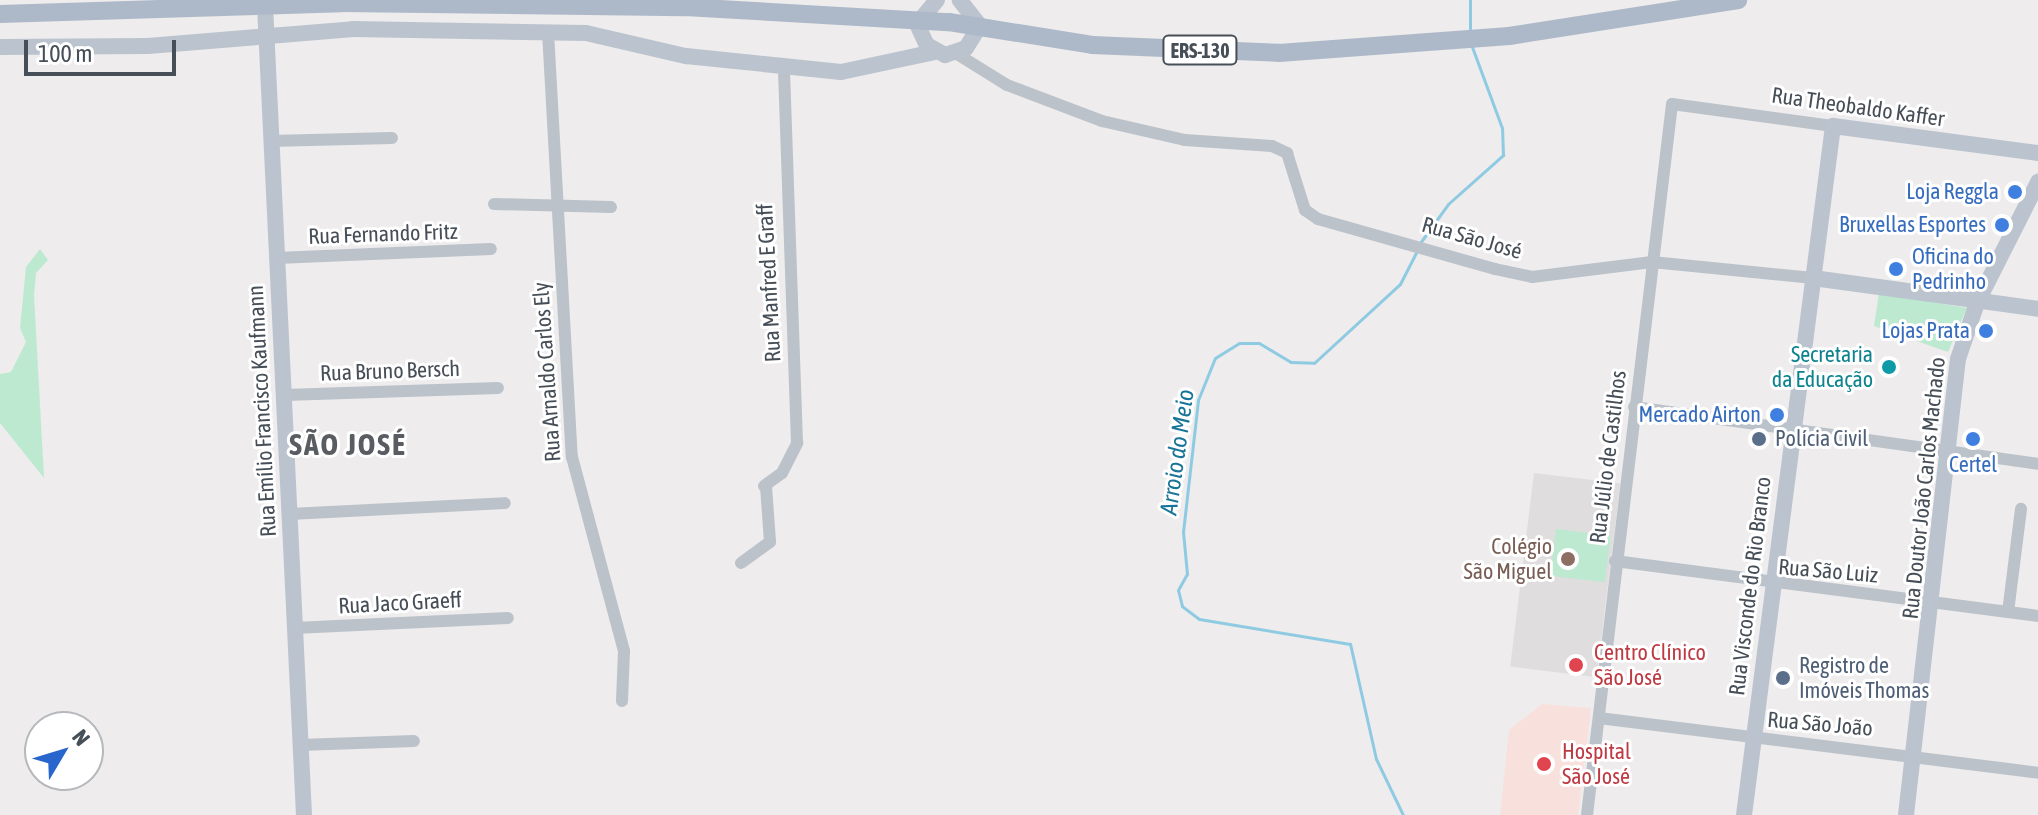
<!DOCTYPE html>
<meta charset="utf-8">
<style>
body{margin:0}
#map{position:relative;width:2038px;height:815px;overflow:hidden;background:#eeecec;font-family:"Asap Condensed",sans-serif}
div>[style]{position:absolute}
.education>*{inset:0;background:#dfdddd;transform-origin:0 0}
.medical>*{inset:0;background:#f8e1dd}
.green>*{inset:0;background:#bde9d1;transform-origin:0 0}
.stream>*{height:3px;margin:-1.5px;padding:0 1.5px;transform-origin:1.5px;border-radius:1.5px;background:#8ecbe3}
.street>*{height:12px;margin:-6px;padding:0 6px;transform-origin:6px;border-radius:6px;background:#bbc2ca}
.secondary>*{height:16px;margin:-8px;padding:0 8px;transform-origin:8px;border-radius:8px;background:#bbc3ce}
.primary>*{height:18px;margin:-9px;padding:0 9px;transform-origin:9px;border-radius:9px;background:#adb9c9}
.dots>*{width:22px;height:22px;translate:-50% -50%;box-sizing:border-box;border:4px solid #fff;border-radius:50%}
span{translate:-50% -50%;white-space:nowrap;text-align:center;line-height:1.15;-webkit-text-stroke:6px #fff;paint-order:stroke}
.shield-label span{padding:2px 6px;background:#fff;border:2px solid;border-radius:6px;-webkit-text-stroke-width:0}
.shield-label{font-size:20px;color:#464e57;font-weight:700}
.street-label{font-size:22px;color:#464e57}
.shop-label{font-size:22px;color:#366cbe}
.right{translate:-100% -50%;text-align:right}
.left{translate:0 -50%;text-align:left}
.culture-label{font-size:22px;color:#0d838f}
.service-label{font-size:22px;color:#4e5e75}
.education-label{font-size:22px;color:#785e54}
.health-label{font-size:22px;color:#be3a42}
.water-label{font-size:24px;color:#187598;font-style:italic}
.district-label{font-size:30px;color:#595c60;font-weight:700;letter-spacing:2px}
.north{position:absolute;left:24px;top:711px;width:80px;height:80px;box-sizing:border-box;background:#fff;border:2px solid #b5b8bc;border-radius:50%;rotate:52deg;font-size:22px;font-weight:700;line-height:32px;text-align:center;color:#464e57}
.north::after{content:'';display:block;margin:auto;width:28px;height:36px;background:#2865cc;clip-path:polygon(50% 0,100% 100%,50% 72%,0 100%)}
.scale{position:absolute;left:24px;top:40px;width:152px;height:36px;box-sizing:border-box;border:4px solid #464e57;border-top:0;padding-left:10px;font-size:24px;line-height:28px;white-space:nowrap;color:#464e57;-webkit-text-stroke:6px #fff;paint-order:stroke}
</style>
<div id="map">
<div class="education">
<div style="left:1534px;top:473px;width:87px;height:195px;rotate:7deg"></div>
</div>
<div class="medical">
<div style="clip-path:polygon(1542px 704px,1591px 708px,1578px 815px,1500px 815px,1509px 730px)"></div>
</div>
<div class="green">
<div style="clip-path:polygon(40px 249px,48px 260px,36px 273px,34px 295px,44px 478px,0 423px,0 374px,11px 372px,26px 342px,20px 328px,26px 267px)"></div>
<div style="clip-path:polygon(1879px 293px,1967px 308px,1948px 352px,1874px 326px)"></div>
<div style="left:1556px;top:529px;width:55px;height:47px;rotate:7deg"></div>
</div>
<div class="stream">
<div style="left:1470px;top:0;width:32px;rotate:90deg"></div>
<div style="left:1420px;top:243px;width:48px;rotate:-54.3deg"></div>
<div style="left:1448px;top:204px;width:74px;rotate:-41.7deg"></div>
<div style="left:1503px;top:155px;width:27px;rotate:-92deg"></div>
<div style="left:1502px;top:128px;width:86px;rotate:-110.3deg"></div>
<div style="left:1403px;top:815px;width:62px;rotate:-115.7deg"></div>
<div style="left:1376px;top:759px;width:118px;rotate:-102.7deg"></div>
<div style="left:1350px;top:644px;width:153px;rotate:-170.6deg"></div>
<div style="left:1199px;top:619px;width:21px;rotate:-143deg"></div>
<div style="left:1182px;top:606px;width:16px;rotate:-104deg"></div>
<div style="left:1178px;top:590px;width:18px;rotate:-61deg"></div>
<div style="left:1187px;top:574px;width:42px;rotate:-95.4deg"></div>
<div style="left:1183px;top:532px;width:133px;rotate:-83.5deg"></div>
<div style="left:1198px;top:400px;width:45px;rotate:-68deg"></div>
<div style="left:1215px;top:358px;width:28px;rotate:-32deg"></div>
<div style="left:1239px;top:343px;width:20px"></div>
<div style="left:1259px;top:343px;width:37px;rotate:31deg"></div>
<div style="left:1291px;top:362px;width:23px;rotate:2deg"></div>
<div style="left:1314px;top:363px;width:117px;rotate:-42.6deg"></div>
<div style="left:1400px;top:284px;width:38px;rotate:-63deg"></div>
</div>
<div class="street">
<div style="left:548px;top:32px;width:426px;rotate:86.8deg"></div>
<div style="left:572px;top:457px;width:201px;rotate:75deg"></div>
<div style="left:624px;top:651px;width:50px;rotate:92.3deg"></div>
<div style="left:957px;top:54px;width:59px;rotate:31.8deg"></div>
<div style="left:1007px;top:85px;width:102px;rotate:20.8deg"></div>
<div style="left:1102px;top:121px;width:85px;rotate:12.9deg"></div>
<div style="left:1185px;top:140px;width:87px;rotate:3.9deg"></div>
<div style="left:1272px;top:146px;width:17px;rotate:25deg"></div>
<div style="left:1287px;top:153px;width:60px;rotate:72.5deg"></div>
<div style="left:1305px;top:210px;width:16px;rotate:35deg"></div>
<div style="left:1318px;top:219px;width:184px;rotate:15.8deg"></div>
<div style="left:1495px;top:269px;width:38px;rotate:12deg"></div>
<div style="left:1532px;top:277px;width:121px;rotate:-7.1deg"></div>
<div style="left:1652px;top:262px;width:162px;rotate:5.7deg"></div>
<div style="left:270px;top:141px;width:122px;rotate:-1.4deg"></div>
<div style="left:494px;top:204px;width:117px;rotate:1.5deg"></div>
<div style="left:277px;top:258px;width:214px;rotate:-2.4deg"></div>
<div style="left:285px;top:395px;width:213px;rotate:-1.9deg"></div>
<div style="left:1634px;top:407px;width:408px;rotate:8deg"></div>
<div style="left:764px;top:486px;width:22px;rotate:-36deg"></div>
<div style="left:782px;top:473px;width:34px;rotate:-63deg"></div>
<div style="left:797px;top:443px;width:376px;rotate:-92deg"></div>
<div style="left:290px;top:514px;width:215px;rotate:-2.9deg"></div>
<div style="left:1615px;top:561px;width:427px;rotate:7.4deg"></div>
<div style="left:741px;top:563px;width:36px;rotate:-36deg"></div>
<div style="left:770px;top:542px;width:56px;rotate:-94.1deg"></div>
<div style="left:2008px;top:612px;width:104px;rotate:-82.8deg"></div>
<div style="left:294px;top:628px;width:214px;rotate:-2.7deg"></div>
<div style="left:1599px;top:718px;width:442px;rotate:7.1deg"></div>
<div style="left:300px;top:745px;width:114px;rotate:-2deg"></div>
<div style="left:1587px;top:815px;width:716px;rotate:-83.18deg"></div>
<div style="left:1672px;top:104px;width:162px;rotate:7.8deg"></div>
</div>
<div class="secondary">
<div style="left:937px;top:0;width:31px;rotate:130deg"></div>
<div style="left:917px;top:24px;width:23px;rotate:65deg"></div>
<div style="left:927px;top:45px;width:21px;rotate:29deg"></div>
<div style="left:945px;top:55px;width:22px;rotate:-18deg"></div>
<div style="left:966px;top:48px;width:26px;rotate:-58deg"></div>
<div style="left:980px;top:26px;width:33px;rotate:-128deg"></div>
<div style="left:265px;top:6px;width:810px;rotate:87.24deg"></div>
<div style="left:0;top:47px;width:148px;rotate:-0.4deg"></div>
<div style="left:148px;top:46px;width:206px;rotate:-4.7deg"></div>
<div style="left:353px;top:29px;width:233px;rotate:1deg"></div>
<div style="left:586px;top:33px;width:103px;rotate:13deg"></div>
<div style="left:686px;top:56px;width:156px;rotate:5.9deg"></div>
<div style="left:841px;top:72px;width:95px;rotate:-12.1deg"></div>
<div style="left:1813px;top:278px;width:227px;rotate:7.8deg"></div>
<div style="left:1744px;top:815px;width:695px;rotate:-82.64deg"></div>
<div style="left:1833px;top:126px;width:207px;rotate:7.5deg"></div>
<div style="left:1906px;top:815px;width:459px;rotate:-83.5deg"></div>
<div style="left:1958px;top:359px;width:59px;rotate:-71.3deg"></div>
<div style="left:1977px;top:303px;width:136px;rotate:-63.2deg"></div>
</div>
<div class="primary">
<div style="left:0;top:14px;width:341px;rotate:-1.8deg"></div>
<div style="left:341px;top:3px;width:344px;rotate:0.7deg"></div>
<div style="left:685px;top:7px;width:264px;rotate:3.3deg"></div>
<div style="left:949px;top:22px;width:145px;rotate:9.1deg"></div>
<div style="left:1092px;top:45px;width:187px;rotate:2.4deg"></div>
<div style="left:1279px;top:53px;width:231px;rotate:-4.2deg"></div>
<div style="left:1509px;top:36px;width:232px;rotate:-8.9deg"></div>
</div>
<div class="dots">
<div style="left:2015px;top:192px;background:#3f7fe0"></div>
<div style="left:2002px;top:225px;background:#3f7fe0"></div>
<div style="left:1896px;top:269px;background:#3f7fe0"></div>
<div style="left:1986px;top:331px;background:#3f7fe0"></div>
<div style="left:1889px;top:367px;background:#0f9aa8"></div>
<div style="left:1777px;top:415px;background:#3f7fe0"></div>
<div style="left:1759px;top:439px;background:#5c6f8a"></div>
<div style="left:1973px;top:439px;background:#3f7fe0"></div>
<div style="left:1568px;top:559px;background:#8d6e63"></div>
<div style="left:1576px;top:665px;background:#e0444e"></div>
<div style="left:1783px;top:678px;background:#5c6f8a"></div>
<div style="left:1544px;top:764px;background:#e0444e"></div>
</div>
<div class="shield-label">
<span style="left:1200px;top:50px">ERS-130</span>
</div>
<div class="street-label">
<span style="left:1858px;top:107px;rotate:8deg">Rua Theobaldo Kaffer</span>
<span style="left:383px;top:234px;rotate:-2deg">Rua Fernando Fritz</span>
<span style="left:1472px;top:238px;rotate:16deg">Rua São José</span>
<span style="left:769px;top:283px;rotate:-93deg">Rua Manfred E Graff</span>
<span style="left:390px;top:371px;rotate:-2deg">Rua Bruno Bersch</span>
<span style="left:547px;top:372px;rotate:-94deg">Rua Arnaldo Carlos Ely</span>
<span style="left:262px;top:411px;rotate:-93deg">Rua Emílio Francisco Kaufmann</span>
<span style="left:1608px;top:457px;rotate:-83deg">Rua Júlio de Castilhos</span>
<span style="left:1924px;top:488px;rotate:-84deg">Rua Doutor João Carlos Machado</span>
<span style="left:1828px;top:571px;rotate:5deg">Rua São Luiz</span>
<span style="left:1750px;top:586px;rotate:-83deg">Rua Visconde do Rio Branco</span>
<span style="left:400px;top:603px;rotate:-3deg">Rua Jaco Graeff</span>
<span style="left:1820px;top:724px;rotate:5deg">Rua São João</span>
</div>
<div class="shop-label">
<span class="right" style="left:1999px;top:192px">Loja Reggla</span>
<span class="right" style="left:1986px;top:225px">Bruxellas Esportes</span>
<span class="left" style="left:1912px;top:269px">Oficina do<br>Pedrinho</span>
<span class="right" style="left:1970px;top:331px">Lojas Prata</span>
<span class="right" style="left:1761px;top:415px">Mercado Airton</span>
<span style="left:1973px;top:465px">Certel</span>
</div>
<div class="culture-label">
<span class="right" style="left:1873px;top:367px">Secretaria<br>da Educação</span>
</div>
<div class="service-label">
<span class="left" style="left:1775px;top:439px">Polícia Civil</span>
<span class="left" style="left:1799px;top:678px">Registro de<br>Imóveis Thomas</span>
</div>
<div class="education-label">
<span class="right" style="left:1552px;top:559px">Colégio<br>São Miguel</span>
</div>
<div class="health-label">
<span class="left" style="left:1594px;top:665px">Centro Clínico<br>São José</span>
<span class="left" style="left:1562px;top:764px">Hospital<br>São José</span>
</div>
<div class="water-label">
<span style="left:1177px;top:452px;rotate:-82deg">Arroio do Meio</span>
</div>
<div class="district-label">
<span style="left:348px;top:444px">SÃO JOSÉ</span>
</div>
<div class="north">N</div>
<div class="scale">100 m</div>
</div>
